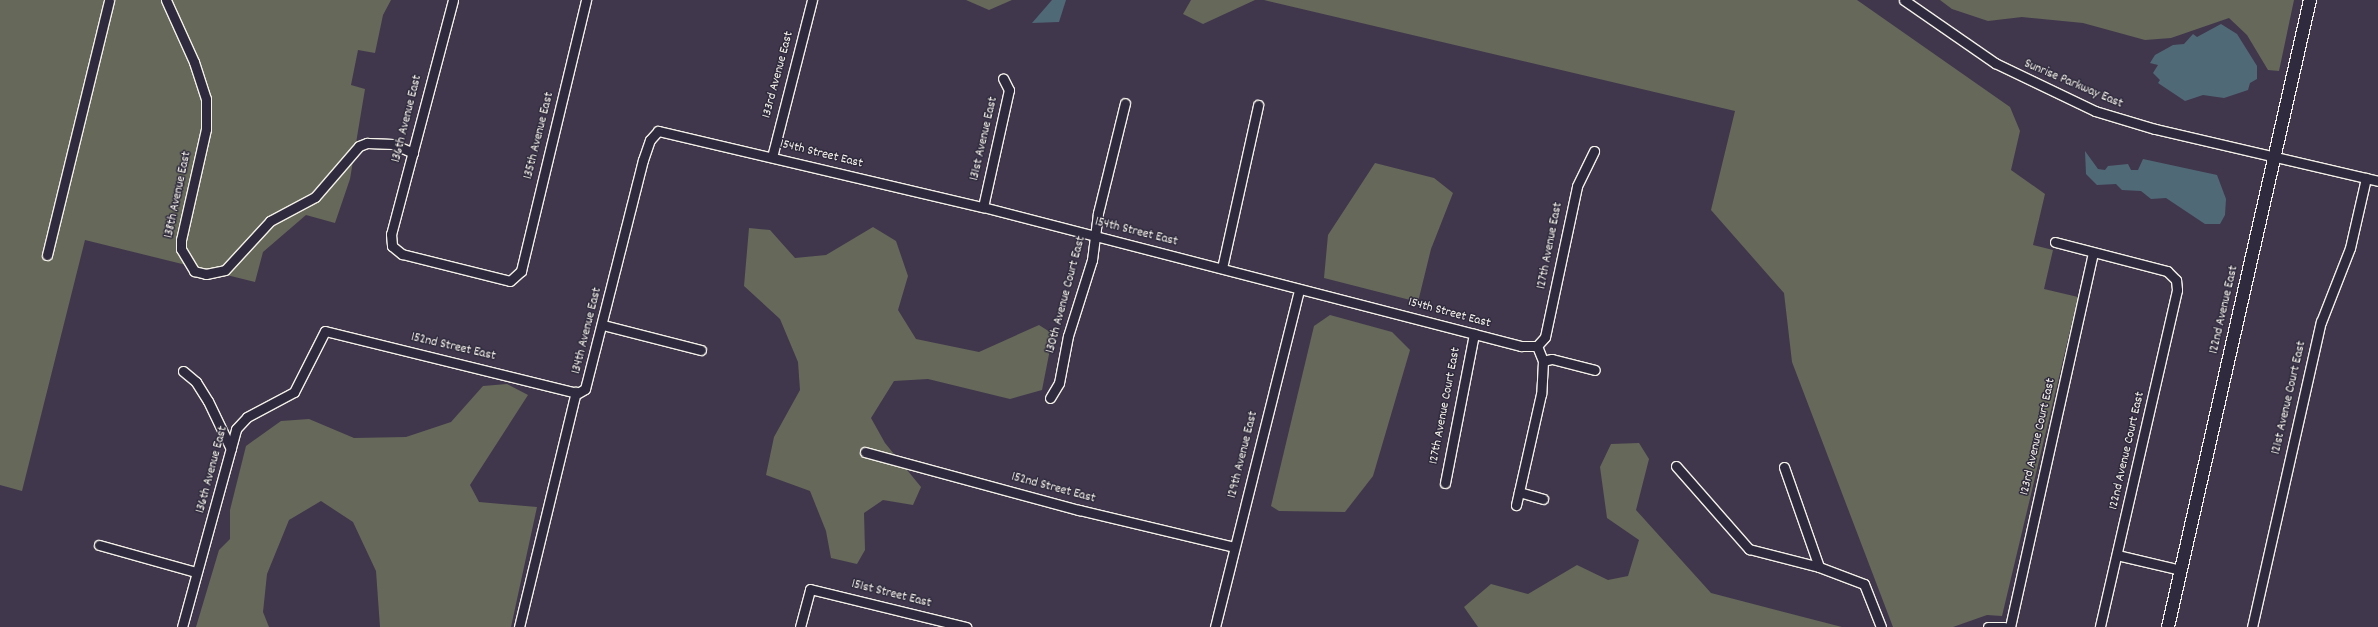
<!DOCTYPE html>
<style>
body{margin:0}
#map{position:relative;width:2378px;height:627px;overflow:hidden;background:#40374c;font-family:Dekko,sans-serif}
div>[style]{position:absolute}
.green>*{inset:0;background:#66685a}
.water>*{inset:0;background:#506977}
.roads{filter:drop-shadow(1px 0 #f4f1e8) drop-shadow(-1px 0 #f4f1e8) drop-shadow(0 1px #f4f1e8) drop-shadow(0 -1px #f4f1e8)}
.minor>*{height:9px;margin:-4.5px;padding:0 4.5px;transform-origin:4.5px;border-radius:4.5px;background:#2f2a3d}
.major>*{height:12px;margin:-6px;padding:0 6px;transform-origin:6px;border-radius:6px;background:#2f2a3d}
span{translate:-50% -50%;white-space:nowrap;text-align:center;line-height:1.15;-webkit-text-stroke:3px #2f2a3d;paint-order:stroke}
.street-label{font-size:13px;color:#f4f1e8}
</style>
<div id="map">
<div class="green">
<div style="clip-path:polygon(0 0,391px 0,383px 15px,375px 53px,358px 50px,351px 85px,365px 89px,350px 179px,335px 223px,306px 215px,263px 252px,255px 282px,85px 240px,22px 491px,0 485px)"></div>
<div style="clip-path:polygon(966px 0,1012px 0,989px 10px)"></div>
<div style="clip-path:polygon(1191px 0,1255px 0,1203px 24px,1183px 14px)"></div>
<div style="clip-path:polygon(1264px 0,1857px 0,2010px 107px,2020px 131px,2011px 170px,2045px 194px,2033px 245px,2053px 250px,2044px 289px,2078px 297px,2002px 616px,1987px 615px,1953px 627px,1893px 627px,1792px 362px,1784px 293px,1711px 210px,1735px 111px)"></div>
<div style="clip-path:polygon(1940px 0,2294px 0,2279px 71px,2268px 70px,2247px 35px,2229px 18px,2171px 38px,2145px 40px,2083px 23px,2022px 17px,1988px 21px,1952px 9px)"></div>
<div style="clip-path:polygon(1375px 163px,1434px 178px,1453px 193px,1431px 249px,1418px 302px,1324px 278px,1328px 235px)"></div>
<div style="clip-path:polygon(873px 227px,896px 241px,908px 276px,898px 310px,916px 339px,979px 352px,1039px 325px,1053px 334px,1042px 390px,1010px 399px,928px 379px,894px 381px,871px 418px,885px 443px,921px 487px,913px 505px,883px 500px,864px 513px,865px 550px,857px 564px,831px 558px,826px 531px,810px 491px,766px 475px,774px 437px,800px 390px,798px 362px,780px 319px,744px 286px,749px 228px,770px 230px,795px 258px,826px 255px)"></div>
<div style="clip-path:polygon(1330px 315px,1392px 332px,1410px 350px,1373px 476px,1345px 512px,1279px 511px,1271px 506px,1314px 326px)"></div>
<div style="clip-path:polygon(507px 384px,528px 395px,470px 485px,479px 502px,537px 507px,511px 627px,380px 627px,376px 571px,353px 522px,321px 501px,289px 520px,267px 574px,263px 612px,269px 627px,196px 627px,219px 550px,230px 539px,230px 510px,246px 446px,281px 421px,309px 419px,354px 438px,406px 437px,451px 422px,483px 386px)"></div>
<div style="clip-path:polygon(1639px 443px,1649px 459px,1636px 510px,1711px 593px,1842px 627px,1478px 627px,1464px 607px,1491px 584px,1528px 594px,1577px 565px,1608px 580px,1628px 576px,1639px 540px,1607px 518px,1600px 467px,1611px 444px)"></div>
</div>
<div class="water">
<div style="clip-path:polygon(1052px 0,1066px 0,1059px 22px,1032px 23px)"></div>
<div style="clip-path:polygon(2221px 24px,2237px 34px,2257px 66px,2257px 79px,2250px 83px,2248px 90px,2224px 98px,2203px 95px,2185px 101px,2158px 83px,2160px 80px,2153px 73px,2158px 65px,2150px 63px,2155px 55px,2173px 45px,2184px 44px,2193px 34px,2197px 37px)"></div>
<div style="clip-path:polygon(2085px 151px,2098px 169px,2105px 170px,2108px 166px,2128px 164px,2131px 170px,2138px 170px,2143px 159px,2217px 175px,2226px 199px,2225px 215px,2220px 224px,2205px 224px,2166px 198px,2151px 199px,2141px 191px,2122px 190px,2116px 184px,2097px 185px,2086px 174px)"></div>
</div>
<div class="roads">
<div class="minor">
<div style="left:166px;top:0;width:68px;rotate:65.7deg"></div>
<div style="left:194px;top:62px;width:39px;rotate:72deg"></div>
<div style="left:206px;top:99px;width:30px;rotate:90deg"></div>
<div style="left:206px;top:129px;width:114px;rotate:102.7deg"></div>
<div style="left:181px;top:240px;width:9px;rotate:90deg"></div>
<div style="left:181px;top:249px;width:26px;rotate:59deg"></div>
<div style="left:194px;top:271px;width:12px;rotate:14deg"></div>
<div style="left:206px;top:274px;width:19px;rotate:-12deg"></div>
<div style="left:225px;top:270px;width:67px;rotate:-47.4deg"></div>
<div style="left:270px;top:221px;width:51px;rotate:-28.1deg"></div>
<div style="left:315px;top:197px;width:67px;rotate:-49.2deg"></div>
<div style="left:359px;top:146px;width:9px;rotate:-21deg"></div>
<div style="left:367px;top:143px;width:26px;rotate:2deg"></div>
<div style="left:393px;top:144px;width:22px;rotate:24deg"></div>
<div style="left:453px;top:0;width:242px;rotate:104.8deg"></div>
<div style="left:391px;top:234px;width:12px;rotate:85deg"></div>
<div style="left:392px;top:246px;width:13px;rotate:39deg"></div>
<div style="left:402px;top:254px;width:111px;rotate:14deg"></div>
<div style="left:510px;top:281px;width:15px;rotate:-42deg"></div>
<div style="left:521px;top:271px;width:279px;rotate:-76.5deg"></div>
<div style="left:1904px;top:0;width:111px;rotate:34.7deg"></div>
<div style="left:1995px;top:63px;width:111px;rotate:25.6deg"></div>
<div style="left:2095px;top:111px;width:63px;rotate:16.7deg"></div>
<div style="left:2155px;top:129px;width:229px;rotate:13.1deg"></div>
<div style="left:772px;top:157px;width:162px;rotate:-75.7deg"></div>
<div style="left:983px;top:207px;width:120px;rotate:-77.5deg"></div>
<div style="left:1009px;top:90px;width:13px;rotate:-117deg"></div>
<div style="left:2055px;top:242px;width:116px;rotate:14.5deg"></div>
<div style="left:2167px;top:271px;width:13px;rotate:45deg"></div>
<div style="left:2176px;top:280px;width:10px;rotate:84deg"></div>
<div style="left:2177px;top:290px;width:346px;rotate:102.9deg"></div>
<div style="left:47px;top:255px;width:262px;rotate:-76.3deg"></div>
<div style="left:1222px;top:268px;width:167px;rotate:-77.5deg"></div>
<div style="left:603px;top:325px;width:101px;rotate:14.3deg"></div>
<div style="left:1537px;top:346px;width:12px;rotate:-48deg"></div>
<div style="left:1545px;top:337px;width:154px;rotate:-78deg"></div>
<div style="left:1577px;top:186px;width:39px;rotate:-64deg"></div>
<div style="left:1543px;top:361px;width:9px;rotate:-13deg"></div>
<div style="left:1552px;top:359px;width:44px;rotate:14.3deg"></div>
<div style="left:183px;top:371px;width:17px;rotate:40deg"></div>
<div style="left:196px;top:382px;width:22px;rotate:58deg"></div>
<div style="left:208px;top:401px;width:53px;rotate:64.4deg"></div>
<div style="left:1050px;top:398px;width:17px;rotate:-59deg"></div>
<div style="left:1059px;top:383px;width:48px;rotate:-79.2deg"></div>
<div style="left:1068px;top:336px;width:80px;rotate:-72.5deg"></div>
<div style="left:1092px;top:260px;width:47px;rotate:-82.7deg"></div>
<div style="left:1098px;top:213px;width:113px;rotate:-76.2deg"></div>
<div style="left:865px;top:452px;width:222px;rotate:15.2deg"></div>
<div style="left:1079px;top:510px;width:159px;rotate:13.4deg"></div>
<div style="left:1676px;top:466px;width:111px;rotate:48.7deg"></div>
<div style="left:1749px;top:549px;width:72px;rotate:14.4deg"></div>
<div style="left:1819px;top:567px;width:48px;rotate:20.7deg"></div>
<div style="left:1864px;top:584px;width:46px;rotate:68.4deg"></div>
<div style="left:1784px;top:467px;width:106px;rotate:70.7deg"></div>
<div style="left:1445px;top:483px;width:152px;rotate:-79deg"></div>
<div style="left:1519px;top:492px;width:25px;rotate:16deg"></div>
<div style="left:99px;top:545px;width:101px;rotate:15.6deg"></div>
<div style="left:2117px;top:555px;width:66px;rotate:13.2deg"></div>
<div style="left:182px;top:627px;width:205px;rotate:-74.7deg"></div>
<div style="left:236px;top:429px;width:16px;rotate:-47deg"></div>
<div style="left:247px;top:417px;width:53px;rotate:-28deg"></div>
<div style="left:294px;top:392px;width:68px;rotate:-63.1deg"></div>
<div style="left:325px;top:331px;width:260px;rotate:13.8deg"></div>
<div style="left:578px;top:393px;width:8px;rotate:-30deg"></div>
<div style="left:585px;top:389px;width:236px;rotate:-75.8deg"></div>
<div style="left:643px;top:160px;width:21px;rotate:-71deg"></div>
<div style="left:650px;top:140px;width:12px;rotate:-48deg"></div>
<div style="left:658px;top:131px;width:334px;rotate:13.2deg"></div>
<div style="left:983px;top:207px;width:556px;rotate:14.49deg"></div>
<div style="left:1521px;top:346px;width:16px"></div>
<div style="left:1537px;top:346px;width:16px;rotate:68deg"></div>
<div style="left:1543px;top:361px;width:33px;rotate:93deg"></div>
<div style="left:1541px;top:394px;width:114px;rotate:102.7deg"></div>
<div style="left:519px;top:627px;width:242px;rotate:-76.4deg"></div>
<div style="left:800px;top:627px;width:39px;rotate:-75deg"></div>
<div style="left:810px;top:589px;width:161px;rotate:13.7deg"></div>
<div style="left:1215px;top:627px;width:348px;rotate:-76deg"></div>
<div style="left:1988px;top:627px;width:16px"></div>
<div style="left:2010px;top:627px;width:383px;rotate:-77.5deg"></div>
<div style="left:2252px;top:627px;width:313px;rotate:-77.3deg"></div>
<div style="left:2321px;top:322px;width:79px;rotate:-68.6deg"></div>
<div style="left:2350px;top:248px;width:72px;rotate:-77.1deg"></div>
</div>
<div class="major">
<div style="left:2168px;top:627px;width:643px;rotate:-77.24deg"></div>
</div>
</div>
<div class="street-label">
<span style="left:779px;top:75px;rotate:-75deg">133rd Avenue East</span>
<span style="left:2073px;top:85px;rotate:23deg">Sunrise Parkway East</span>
<span style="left:408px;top:119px;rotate:-76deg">136th Avenue East</span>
<span style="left:540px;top:136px;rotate:-76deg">135th Avenue East</span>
<span style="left:985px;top:139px;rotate:-77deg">131st Avenue East</span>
<span style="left:821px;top:155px;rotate:14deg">154th Street East</span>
<span style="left:179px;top:195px;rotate:-78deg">138th Avenue East</span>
<span style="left:1136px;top:233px;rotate:14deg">154th Street East</span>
<span style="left:1551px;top:246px;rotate:-79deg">127th Avenue East</span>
<span style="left:1067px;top:295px;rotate:-75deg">130th Avenue Court East</span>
<span style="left:2225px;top:310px;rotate:-77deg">122nd Avenue East</span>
<span style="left:1449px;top:314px;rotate:15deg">154th Street East</span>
<span style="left:588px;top:331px;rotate:-76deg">134th Avenue East</span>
<span style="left:453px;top:348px;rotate:13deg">152nd Street East</span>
<span style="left:2290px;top:398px;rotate:-77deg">121st Avenue Court East</span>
<span style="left:1446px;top:406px;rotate:-79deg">127th Avenue Court East</span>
<span style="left:2039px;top:437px;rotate:-77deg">123rd Avenue Court East</span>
<span style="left:2128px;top:451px;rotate:-77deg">122nd Avenue Court East</span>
<span style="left:1244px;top:455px;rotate:-76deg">129th Avenue East</span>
<span style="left:213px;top:470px;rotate:-75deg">136th Avenue East</span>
<span style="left:1053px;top:489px;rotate:15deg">152nd Street East</span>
<span style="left:891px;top:595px;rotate:14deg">151st Street East</span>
</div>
</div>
